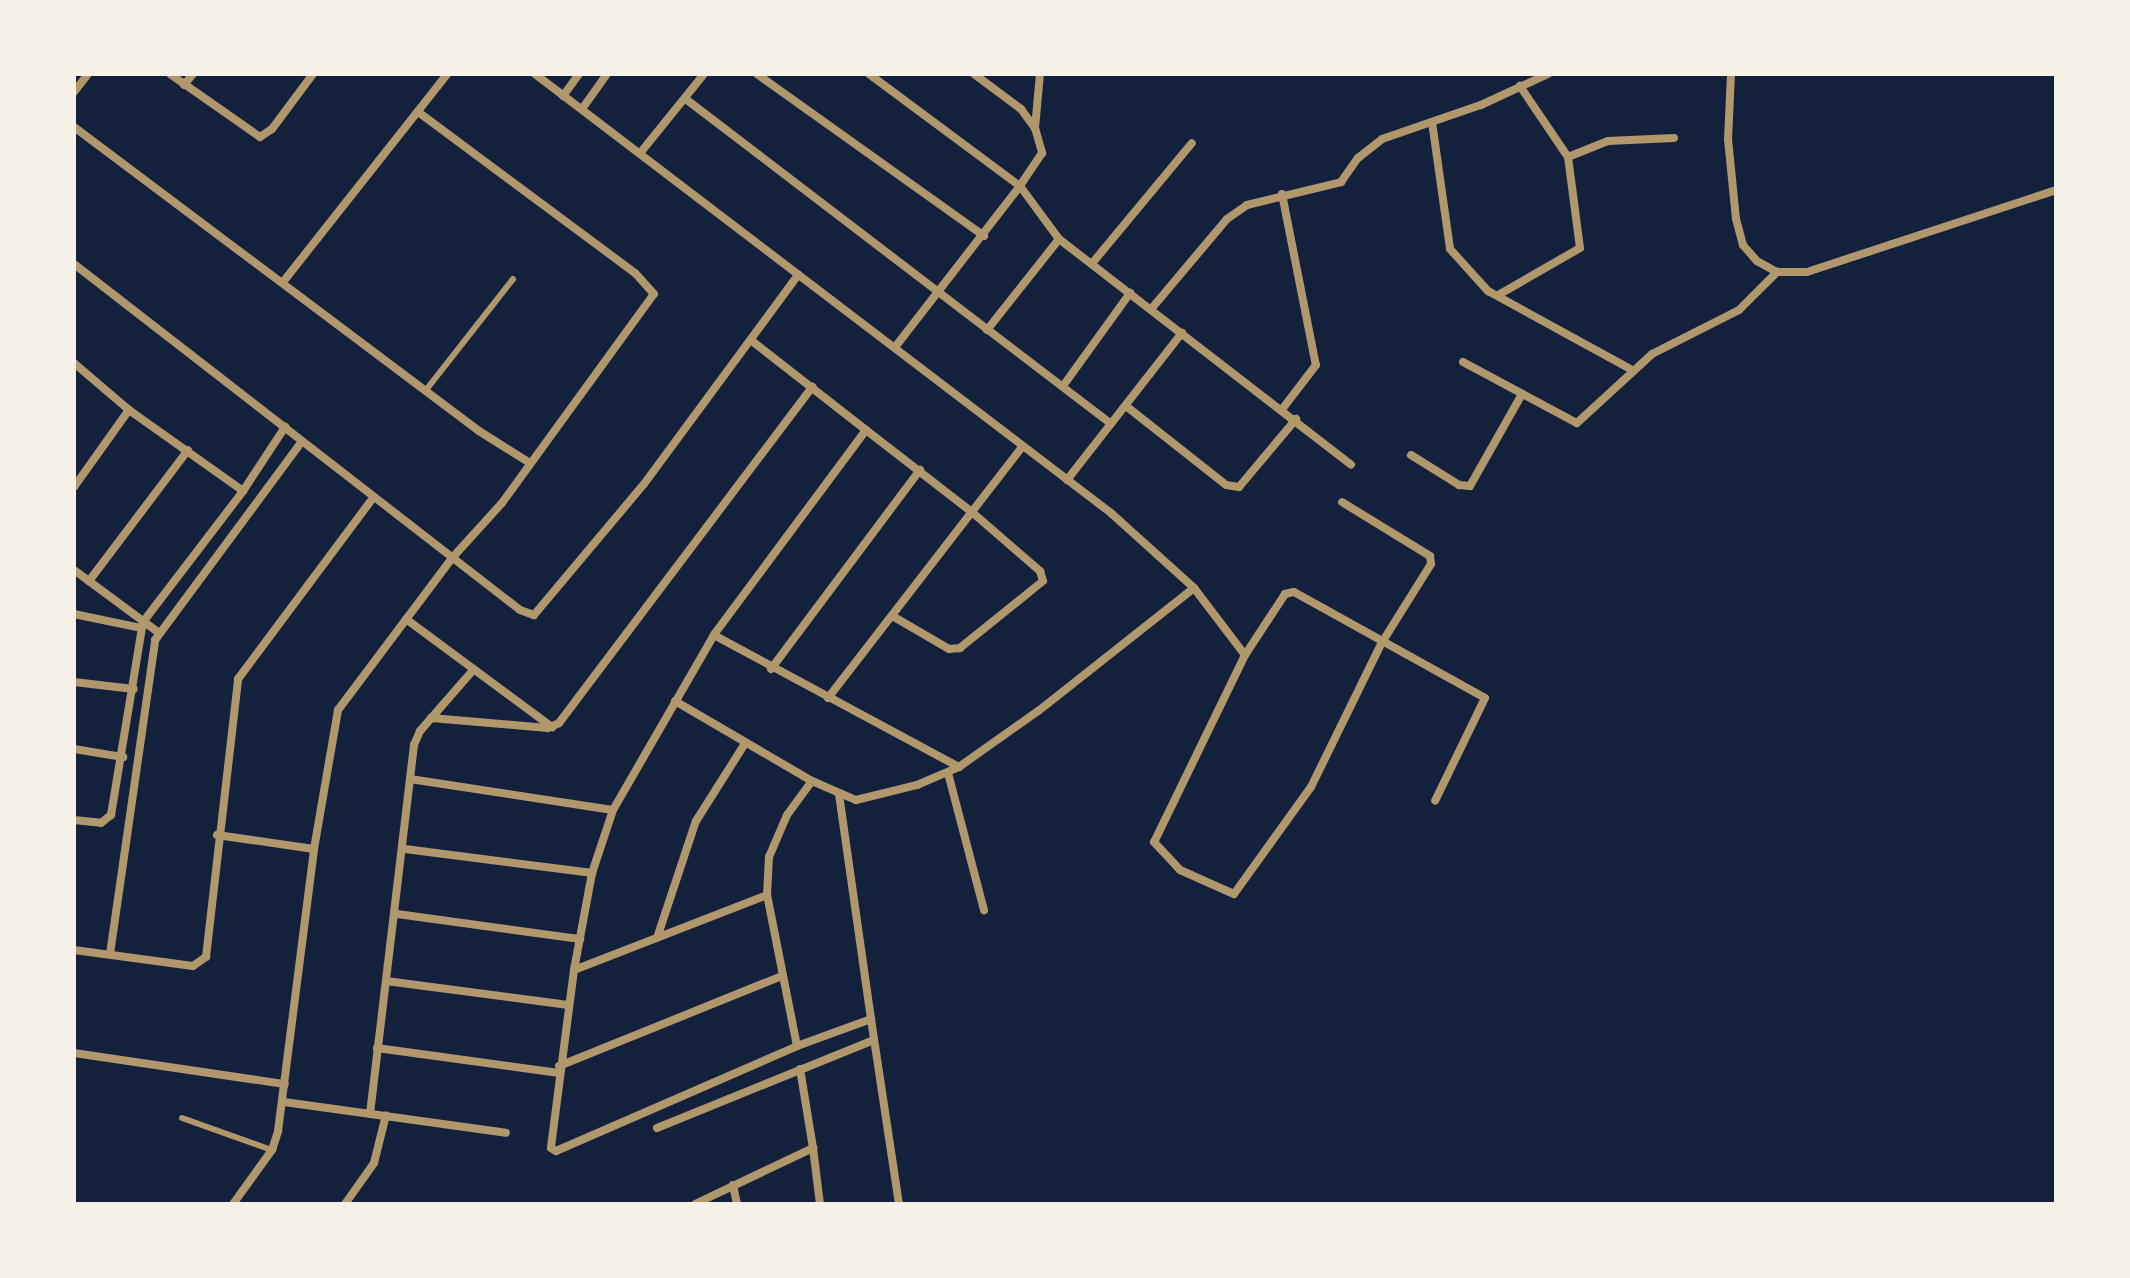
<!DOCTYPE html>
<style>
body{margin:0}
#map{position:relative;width:2130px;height:1278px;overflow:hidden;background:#14213d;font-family:"Open Sans",sans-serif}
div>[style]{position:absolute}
.service>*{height:6px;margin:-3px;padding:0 3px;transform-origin:3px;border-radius:3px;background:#b1986c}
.minor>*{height:8px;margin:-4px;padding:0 4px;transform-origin:4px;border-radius:4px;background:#b1986c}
span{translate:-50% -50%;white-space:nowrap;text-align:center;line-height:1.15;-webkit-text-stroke:8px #f6f1e7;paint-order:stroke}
.frame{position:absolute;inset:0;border:76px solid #f6f1e7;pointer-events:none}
</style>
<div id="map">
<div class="service">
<div style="left:426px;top:390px;width:141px;rotate:-51.9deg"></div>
<div style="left:182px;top:1118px;width:96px;rotate:19.6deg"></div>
</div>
<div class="minor">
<div style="left:170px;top:74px;width:110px;rotate:35deg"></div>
<div style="left:260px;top:137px;width:14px;rotate:-34deg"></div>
<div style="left:272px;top:129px;width:69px;rotate:-53.3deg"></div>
<div style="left:535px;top:74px;width:724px;rotate:37.31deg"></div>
<div style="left:1111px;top:513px;width:112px;rotate:42.1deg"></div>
<div style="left:1194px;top:588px;width:199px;rotate:141.7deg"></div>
<div style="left:1038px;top:711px;width:97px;rotate:144.7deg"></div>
<div style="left:959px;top:767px;width:278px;rotate:-151.7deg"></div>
<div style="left:757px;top:74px;width:279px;rotate:35.5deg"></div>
<div style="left:869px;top:74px;width:188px;rotate:36.6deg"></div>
<div style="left:1020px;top:186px;width:204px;rotate:127.8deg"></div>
<div style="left:974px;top:74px;width:59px;rotate:36.7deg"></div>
<div style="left:1021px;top:109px;width:24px;rotate:54deg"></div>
<div style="left:1035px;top:128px;width:26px;rotate:74deg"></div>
<div style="left:1042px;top:153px;width:40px;rotate:124deg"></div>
<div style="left:1020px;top:186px;width:66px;rotate:53.7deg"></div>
<div style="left:1059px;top:239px;width:369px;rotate:37.7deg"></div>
<div style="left:1731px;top:74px;width:65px;rotate:92.6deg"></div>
<div style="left:1728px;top:139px;width:80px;rotate:84.3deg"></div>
<div style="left:1736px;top:219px;width:27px;rotate:75deg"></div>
<div style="left:1743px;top:245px;width:21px;rotate:49deg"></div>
<div style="left:1757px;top:261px;width:23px;rotate:29deg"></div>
<div style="left:1777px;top:272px;width:30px"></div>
<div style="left:1807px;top:272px;width:262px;rotate:-18.2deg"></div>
<div style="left:184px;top:85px;width:14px;rotate:-51deg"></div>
<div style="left:74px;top:92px;width:23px;rotate:-52deg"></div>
<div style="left:563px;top:96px;width:27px;rotate:-54deg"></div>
<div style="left:687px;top:100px;width:532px;rotate:37.37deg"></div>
<div style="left:582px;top:109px;width:43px;rotate:-54.5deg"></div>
<div style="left:1432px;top:122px;width:128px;rotate:81.9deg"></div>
<div style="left:1450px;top:249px;width:57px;rotate:47.9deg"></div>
<div style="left:1488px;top:291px;width:166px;rotate:28.7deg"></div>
<div style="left:74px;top:127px;width:506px;rotate:36.89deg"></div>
<div style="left:479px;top:431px;width:60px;rotate:32.1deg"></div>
<div style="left:1035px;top:128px;width:54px;rotate:-84.7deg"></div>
<div style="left:641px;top:152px;width:100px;rotate:-51.1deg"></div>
<div style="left:1568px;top:157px;width:43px;rotate:-21.8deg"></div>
<div style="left:1608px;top:141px;width:66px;rotate:-2.6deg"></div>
<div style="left:1282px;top:194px;width:174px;rotate:78.8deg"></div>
<div style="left:1316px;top:365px;width:54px;rotate:127.5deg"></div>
<div style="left:1094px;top:261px;width:153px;rotate:-50.3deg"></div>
<div style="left:74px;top:264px;width:564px;rotate:37.8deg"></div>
<div style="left:520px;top:610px;width:15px;rotate:20deg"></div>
<div style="left:534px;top:615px;width:171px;rotate:-50deg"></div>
<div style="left:644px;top:484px;width:260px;rotate:-53.6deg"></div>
<div style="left:283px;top:282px;width:265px;rotate:-51.7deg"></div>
<div style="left:1500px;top:294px;width:92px;rotate:-29.9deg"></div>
<div style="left:1580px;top:248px;width:92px;rotate:-97.5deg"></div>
<div style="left:1568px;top:157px;width:86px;rotate:-124.1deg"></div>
<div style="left:1152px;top:308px;width:116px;rotate:-49.9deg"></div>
<div style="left:1227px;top:219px;width:24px;rotate:-35deg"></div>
<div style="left:1247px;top:205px;width:97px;rotate:-13.7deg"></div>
<div style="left:1341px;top:182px;width:29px;rotate:-55deg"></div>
<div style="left:1358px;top:158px;width:31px;rotate:-38deg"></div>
<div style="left:1382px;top:139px;width:105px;rotate:-19deg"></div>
<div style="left:1481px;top:105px;width:74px;rotate:-24.8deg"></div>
<div style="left:987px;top:330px;width:116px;rotate:-51.6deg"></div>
<div style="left:752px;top:341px;width:145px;rotate:38deg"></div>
<div style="left:866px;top:430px;width:255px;rotate:126.6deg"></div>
<div style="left:714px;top:635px;width:202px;rotate:120deg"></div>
<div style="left:613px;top:810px;width:66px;rotate:108.4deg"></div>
<div style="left:592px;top:873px;width:99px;rotate:100.5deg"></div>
<div style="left:574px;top:970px;width:179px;rotate:97.4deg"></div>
<div style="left:551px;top:1148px;width:6px;rotate:31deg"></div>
<div style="left:556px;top:1151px;width:263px;rotate:-23.5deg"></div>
<div style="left:797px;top:1046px;width:154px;rotate:-101.2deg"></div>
<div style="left:767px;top:895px;width:38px;rotate:-87deg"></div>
<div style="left:769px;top:857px;width:46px;rotate:-66.8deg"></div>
<div style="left:787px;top:815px;width:42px;rotate:-53.7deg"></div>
<div style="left:812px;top:781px;width:48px;rotate:23.4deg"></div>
<div style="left:856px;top:800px;width:63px;rotate:-13.8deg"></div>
<div style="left:917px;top:785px;width:46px;rotate:-23.2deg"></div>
<div style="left:1463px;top:362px;width:129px;rotate:28.2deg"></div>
<div style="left:1577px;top:423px;width:102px;rotate:-42.6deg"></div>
<div style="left:1652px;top:354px;width:97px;rotate:-26.8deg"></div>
<div style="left:1739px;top:310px;width:54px;rotate:-45deg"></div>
<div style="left:74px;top:363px;width:72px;rotate:40.5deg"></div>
<div style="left:129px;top:410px;width:140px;rotate:35.4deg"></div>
<div style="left:1063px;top:386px;width:115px;rotate:-54.2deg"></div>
<div style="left:1126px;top:406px;width:127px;rotate:38.3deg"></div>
<div style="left:1226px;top:485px;width:13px;rotate:9deg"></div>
<div style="left:1239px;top:487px;width:89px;rotate:-50deg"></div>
<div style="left:866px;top:430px;width:135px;rotate:37.8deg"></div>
<div style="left:973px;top:513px;width:89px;rotate:40.9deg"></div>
<div style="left:1040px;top:571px;width:10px;rotate:73deg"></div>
<div style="left:1043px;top:581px;width:107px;rotate:141.1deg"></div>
<div style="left:960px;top:648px;width:11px;rotate:175deg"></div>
<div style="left:949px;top:649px;width:64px;rotate:-149.8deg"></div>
<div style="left:1411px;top:455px;width:57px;rotate:32deg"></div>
<div style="left:1459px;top:485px;width:11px;rotate:5deg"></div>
<div style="left:1470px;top:486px;width:106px;rotate:-60.5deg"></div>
<div style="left:1067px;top:480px;width:187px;rotate:-52deg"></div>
<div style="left:74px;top:487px;width:95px;rotate:-54.5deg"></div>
<div style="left:74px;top:570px;width:106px;rotate:36.5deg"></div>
<div style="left:89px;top:581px;width:164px;rotate:-52.9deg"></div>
<div style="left:1194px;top:588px;width:84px;rotate:52.7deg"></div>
<div style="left:1245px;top:655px;width:73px;rotate:-56.7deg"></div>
<div style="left:1285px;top:594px;width:9px;rotate:-13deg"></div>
<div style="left:1294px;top:592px;width:218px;rotate:29deg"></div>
<div style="left:1485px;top:698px;width:114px;rotate:115.9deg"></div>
<div style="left:74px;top:614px;width:68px;rotate:11.8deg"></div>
<div style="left:406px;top:619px;width:182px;rotate:36.5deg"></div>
<div style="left:1245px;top:655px;width:208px;rotate:115.9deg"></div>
<div style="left:1154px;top:842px;width:38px;rotate:47deg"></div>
<div style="left:1180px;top:870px;width:59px;rotate:24deg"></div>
<div style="left:1234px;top:894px;width:132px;rotate:-54.3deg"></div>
<div style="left:1311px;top:787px;width:159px;rotate:-63.9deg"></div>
<div style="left:1381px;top:644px;width:94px;rotate:-58deg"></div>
<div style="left:1431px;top:564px;width:8px;rotate:-97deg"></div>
<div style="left:1430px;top:556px;width:103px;rotate:-148.5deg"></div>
<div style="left:771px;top:669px;width:249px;rotate:-53.2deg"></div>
<div style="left:74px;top:682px;width:60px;rotate:6.7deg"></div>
<div style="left:828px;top:698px;width:317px;rotate:-52.3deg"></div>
<div style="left:675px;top:701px;width:159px;rotate:30.3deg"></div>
<div style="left:431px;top:718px;width:117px;rotate:4.9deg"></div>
<div style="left:548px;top:728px;width:12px;rotate:-24deg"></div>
<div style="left:559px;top:723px;width:421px;rotate:-53deg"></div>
<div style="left:74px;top:749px;width:50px;rotate:9.3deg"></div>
<div style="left:948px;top:773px;width:142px;rotate:75.3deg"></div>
<div style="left:410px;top:779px;width:205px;rotate:8.7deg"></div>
<div style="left:74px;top:820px;width:27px;rotate:6deg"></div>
<div style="left:101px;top:823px;width:13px;rotate:-39deg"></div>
<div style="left:111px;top:815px;width:196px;rotate:-80.6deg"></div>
<div style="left:143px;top:622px;width:165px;rotate:-52.6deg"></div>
<div style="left:243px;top:491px;width:77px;rotate:-56.7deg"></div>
<div style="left:217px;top:835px;width:98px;rotate:8.2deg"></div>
<div style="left:405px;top:849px;width:189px;rotate:7.3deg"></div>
<div style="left:397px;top:914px;width:185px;rotate:7.8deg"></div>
<div style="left:657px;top:938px;width:123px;rotate:-71.6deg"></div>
<div style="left:696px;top:821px;width:90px;rotate:-57.7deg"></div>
<div style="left:74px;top:950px;width:120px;rotate:7.7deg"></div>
<div style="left:193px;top:966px;width:16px;rotate:-35deg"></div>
<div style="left:206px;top:957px;width:280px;rotate:-83.4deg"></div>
<div style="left:238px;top:679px;width:226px;rotate:-53.3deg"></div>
<div style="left:110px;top:954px;width:317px;rotate:-81.8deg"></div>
<div style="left:155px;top:640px;width:247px;rotate:-53.5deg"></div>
<div style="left:574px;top:970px;width:207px;rotate:-21.2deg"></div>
<div style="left:386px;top:981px;width:184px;rotate:7.5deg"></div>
<div style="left:871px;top:1019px;width:187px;rotate:81.4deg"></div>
<div style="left:797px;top:1046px;width:79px;rotate:-20deg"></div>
<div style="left:871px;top:1019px;width:227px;rotate:-98.1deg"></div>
<div style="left:377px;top:1048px;width:184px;rotate:7.8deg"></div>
<div style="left:74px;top:1053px;width:213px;rotate:8.4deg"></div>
<div style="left:559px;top:1066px;width:240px;rotate:-22deg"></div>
<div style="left:284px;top:1102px;width:224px;rotate:7.9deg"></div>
<div style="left:370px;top:1114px;width:372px;rotate:-83.2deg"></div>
<div style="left:414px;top:745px;width:15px;rotate:-67deg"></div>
<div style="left:420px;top:731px;width:82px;rotate:-48.9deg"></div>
<div style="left:657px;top:1128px;width:234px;rotate:-22.1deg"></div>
<div style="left:813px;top:1148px;width:56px;rotate:82.9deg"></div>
<div style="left:733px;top:1185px;width:19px;rotate:78deg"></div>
<div style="left:233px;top:1204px;width:67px;rotate:-54.2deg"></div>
<div style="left:272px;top:1150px;width:20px;rotate:-72deg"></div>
<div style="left:278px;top:1131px;width:284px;rotate:-82.7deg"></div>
<div style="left:314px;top:849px;width:141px;rotate:-80.2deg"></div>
<div style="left:338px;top:710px;width:191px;rotate:-53.1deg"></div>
<div style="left:453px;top:557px;width:73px;rotate:-47.8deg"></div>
<div style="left:502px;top:503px;width:258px;rotate:-54deg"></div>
<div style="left:654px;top:294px;width:28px;rotate:-132deg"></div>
<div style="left:635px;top:273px;width:270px;rotate:-143.4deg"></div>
<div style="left:345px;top:1204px;width:50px;rotate:-54.7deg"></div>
<div style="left:374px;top:1163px;width:49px;rotate:-76deg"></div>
<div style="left:695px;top:1204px;width:131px;rotate:-25.4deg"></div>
<div style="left:813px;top:1148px;width:80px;rotate:-99.3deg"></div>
</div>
<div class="frame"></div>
</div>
